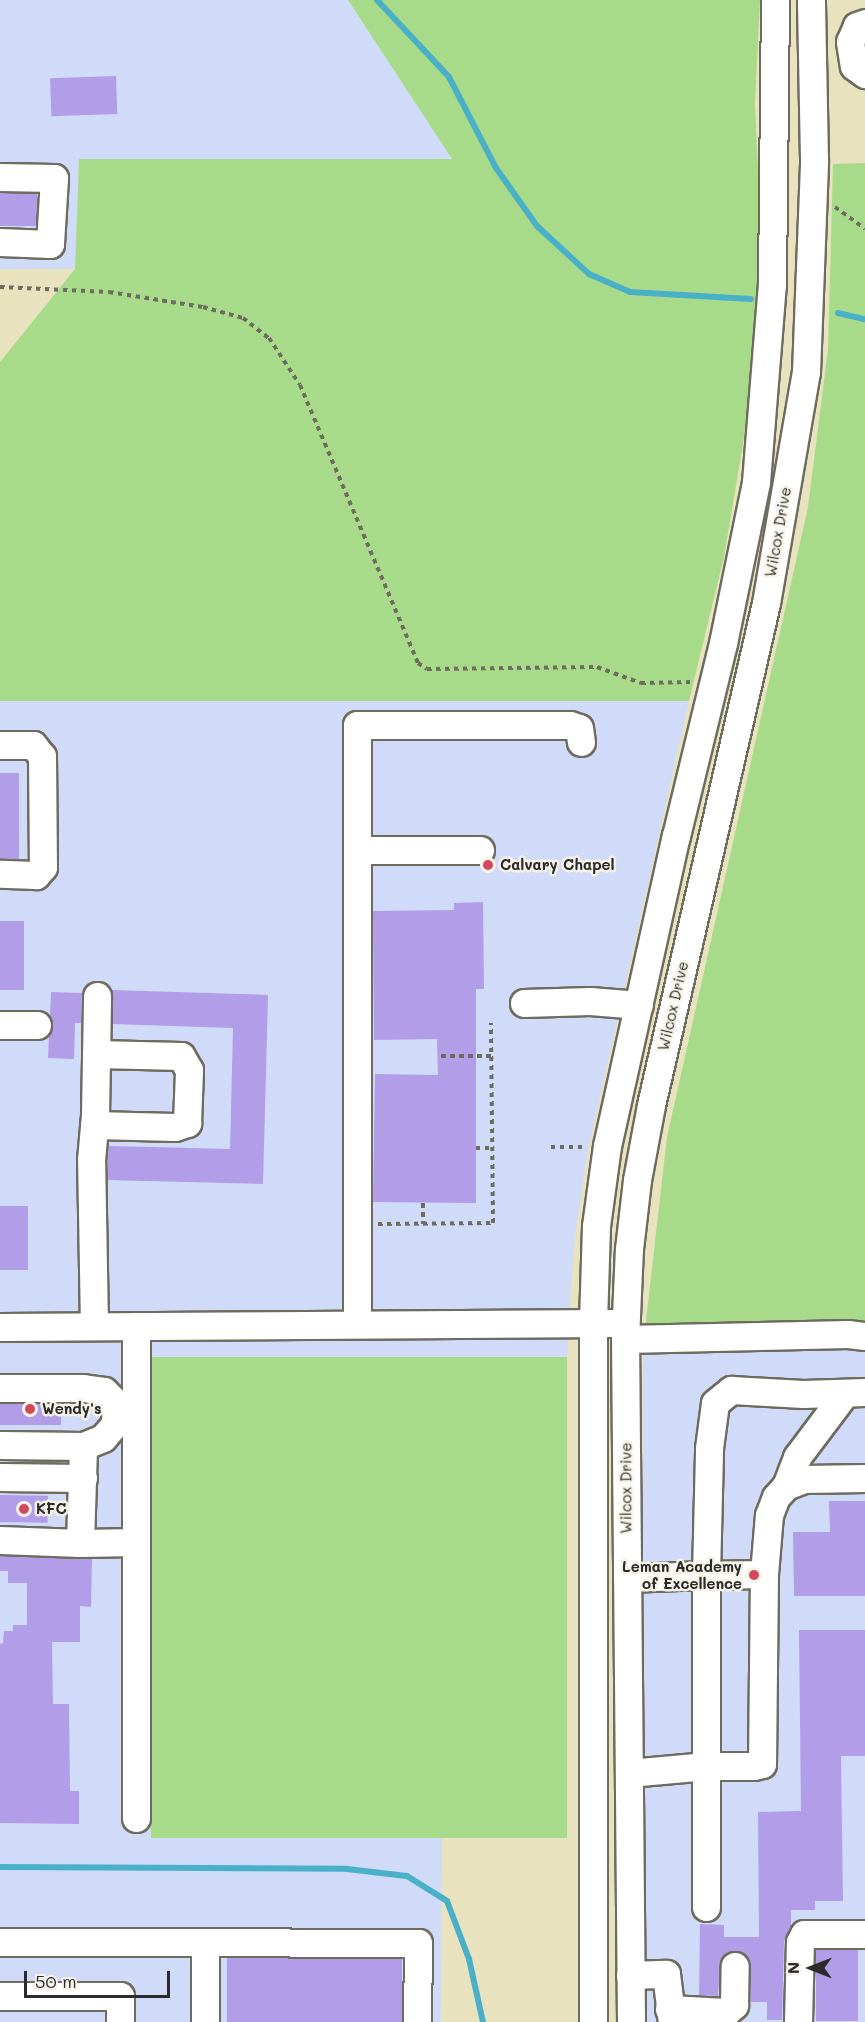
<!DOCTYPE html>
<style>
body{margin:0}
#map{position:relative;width:865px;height:2022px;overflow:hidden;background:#e9e2bf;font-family:Mali,sans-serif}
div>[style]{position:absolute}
.built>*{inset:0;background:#d0daf9;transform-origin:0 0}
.green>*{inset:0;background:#a8db89;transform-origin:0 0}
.stream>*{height:6px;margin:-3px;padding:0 3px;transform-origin:3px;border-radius:3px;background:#49b0c8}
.building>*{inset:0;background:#b29de8;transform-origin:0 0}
.path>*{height:4px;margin-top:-2px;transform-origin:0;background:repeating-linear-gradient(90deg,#6e6b5f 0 4.5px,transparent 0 9px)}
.roads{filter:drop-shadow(2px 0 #6e6b5f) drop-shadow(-2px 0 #6e6b5f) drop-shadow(0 2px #6e6b5f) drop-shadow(0 -2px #6e6b5f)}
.minor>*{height:27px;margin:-13.5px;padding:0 13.5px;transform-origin:13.5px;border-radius:13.5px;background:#fff}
.dots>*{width:16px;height:16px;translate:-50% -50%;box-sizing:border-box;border:3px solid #f7f3e8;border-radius:50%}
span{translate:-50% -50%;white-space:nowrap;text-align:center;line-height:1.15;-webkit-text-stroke:5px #f7f3e8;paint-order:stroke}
.street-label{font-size:15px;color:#2b2b2b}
.poi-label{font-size:15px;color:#2b2b2b;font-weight:700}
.left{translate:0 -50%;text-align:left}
.right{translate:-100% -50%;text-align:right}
.north{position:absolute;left:781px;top:1938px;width:60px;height:60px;-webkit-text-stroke:4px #f7f3e8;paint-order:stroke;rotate:270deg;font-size:16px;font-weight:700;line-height:24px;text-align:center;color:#2b2b2b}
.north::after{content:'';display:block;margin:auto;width:21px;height:27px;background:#2b2b2b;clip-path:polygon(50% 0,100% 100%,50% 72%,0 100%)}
.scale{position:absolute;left:24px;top:1971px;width:146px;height:27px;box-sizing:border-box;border:3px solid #2b2b2b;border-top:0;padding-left:8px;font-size:18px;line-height:21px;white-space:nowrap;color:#2b2b2b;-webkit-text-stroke:4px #f7f3e8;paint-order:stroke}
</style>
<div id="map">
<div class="built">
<div style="clip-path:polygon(0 0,348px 0,453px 159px,79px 159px,75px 269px,0 269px)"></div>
<div style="clip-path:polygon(0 701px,689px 701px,588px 1151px,574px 1242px,567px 1358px,151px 1357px,151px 1837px,442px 1838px,441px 2022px,0 2022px)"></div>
<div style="left:643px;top:1347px;width:222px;height:675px"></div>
</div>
<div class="green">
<div style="clip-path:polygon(348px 0,760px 0,755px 103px,761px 239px,756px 335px,743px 444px,724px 557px,689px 701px,0 701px,0 362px,75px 269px,79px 159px,452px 159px)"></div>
<div style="clip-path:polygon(865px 163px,865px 1347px,643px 1347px,667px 1137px,808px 507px,828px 349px,833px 164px)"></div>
<div style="left:151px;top:1357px;width:416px;height:481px"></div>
</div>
<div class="stream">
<div style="left:377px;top:0;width:105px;rotate:46.9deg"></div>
<div style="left:449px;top:77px;width:102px;rotate:62.7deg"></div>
<div style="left:496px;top:168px;width:71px;rotate:54.7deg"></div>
<div style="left:537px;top:226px;width:71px;rotate:42.7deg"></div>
<div style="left:589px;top:274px;width:45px;rotate:23.7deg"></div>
<div style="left:630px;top:292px;width:121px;rotate:3.3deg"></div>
<div style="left:838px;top:313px;width:28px;rotate:13deg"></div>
<div style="left:0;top:1867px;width:347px;rotate:0.3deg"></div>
<div style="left:347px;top:1869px;width:60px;rotate:6.7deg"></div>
<div style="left:407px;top:1876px;width:47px;rotate:32deg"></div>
<div style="left:447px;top:1901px;width:62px;rotate:69.2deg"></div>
<div style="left:469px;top:1959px;width:65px;rotate:77.5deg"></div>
</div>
<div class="building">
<div style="left:116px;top:76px;width:38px;height:66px;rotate:88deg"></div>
<div style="left:0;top:193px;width:37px;height:33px"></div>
<div style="left:19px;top:773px;width:86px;height:19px;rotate:90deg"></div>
<div style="clip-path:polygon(483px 902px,484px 989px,476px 989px,476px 1203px,373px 1202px,375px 1074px,438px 1075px,437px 1039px,374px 1040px,373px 911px,454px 910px,454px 903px)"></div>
<div style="left:0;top:921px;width:24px;height:69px"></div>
<div style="clip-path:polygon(111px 990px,268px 995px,263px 1184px,107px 1180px,108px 1146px,230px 1149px,233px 1028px,112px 1024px)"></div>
<div style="clip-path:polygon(51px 992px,82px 993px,81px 1023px,75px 1023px,74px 1059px,48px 1058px,49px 1035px,53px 1026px,50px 1016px)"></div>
<div style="left:0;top:1206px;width:28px;height:64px"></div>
<div style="left:0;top:1404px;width:61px;height:21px"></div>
<div style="left:0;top:1495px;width:48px;height:27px;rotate:1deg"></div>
<div style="clip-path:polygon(829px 1501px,865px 1501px,865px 1596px,794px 1596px,793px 1532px,830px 1532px)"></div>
<div style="clip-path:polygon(0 1556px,92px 1559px,91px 1607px,80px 1606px,80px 1642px,52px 1642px,53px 1704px,69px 1704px,70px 1791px,79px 1791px,79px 1824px,0 1823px,0 1644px,3px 1643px,4px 1631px,13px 1631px,13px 1625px,27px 1625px,27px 1583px,8px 1583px,8px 1571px,0 1571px)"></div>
<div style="clip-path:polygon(799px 1630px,865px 1630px,865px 1756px,841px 1756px,843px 1901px,815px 1901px,815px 1910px,791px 1910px,791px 1925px,784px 1942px,782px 2020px,767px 2020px,767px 2002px,750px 2002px,751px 1966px,743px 1952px,728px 1952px,721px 1958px,718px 1996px,699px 1995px,700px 1924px,724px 1925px,724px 1937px,759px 1937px,758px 1812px,801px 1811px)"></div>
<div style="left:816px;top:1950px;width:42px;height:71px"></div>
<div style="left:227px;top:1958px;width:175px;height:64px"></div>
</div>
<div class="path">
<div style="left:835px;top:207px;width:37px;rotate:36deg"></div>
<div style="left:0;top:287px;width:109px;rotate:2.6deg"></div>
<div style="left:109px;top:292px;width:95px;rotate:9.1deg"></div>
<div style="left:203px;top:307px;width:41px;rotate:15.4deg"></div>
<div style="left:243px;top:318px;width:33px;rotate:38deg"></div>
<div style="left:269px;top:338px;width:56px;rotate:56.6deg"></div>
<div style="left:300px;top:385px;width:302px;rotate:67deg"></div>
<div style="left:418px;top:663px;width:11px;rotate:34deg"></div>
<div style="left:427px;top:669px;width:170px;rotate:-0.7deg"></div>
<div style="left:597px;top:667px;width:47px;rotate:20deg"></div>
<div style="left:641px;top:683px;width:49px;rotate:-1.2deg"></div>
<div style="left:441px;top:1056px;width:50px"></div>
<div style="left:551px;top:1147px;width:34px"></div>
<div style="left:476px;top:1148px;width:16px"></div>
<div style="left:423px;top:1203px;width:21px;rotate:90deg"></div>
<div style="left:378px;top:1224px;width:115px;rotate:-0.5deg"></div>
<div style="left:493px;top:1223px;width:200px;rotate:-90.6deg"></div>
</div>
<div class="roads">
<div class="minor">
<div style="left:865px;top:23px;width:9px;rotate:159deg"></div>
<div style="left:857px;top:26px;width:17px;rotate:114deg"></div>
<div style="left:850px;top:42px;width:24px;rotate:81deg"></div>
<div style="left:854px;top:66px;width:14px;rotate:36deg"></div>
<div style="left:0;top:177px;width:54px;rotate:1.1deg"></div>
<div style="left:54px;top:178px;width:66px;rotate:93.5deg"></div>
<div style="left:50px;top:244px;width:50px;rotate:-177.7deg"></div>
<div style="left:0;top:745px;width:33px"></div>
<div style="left:33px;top:745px;width:14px;rotate:51deg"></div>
<div style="left:42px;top:756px;width:111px;rotate:89.5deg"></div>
<div style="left:43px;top:867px;width:11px;rotate:131deg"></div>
<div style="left:36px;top:875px;width:36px;rotate:-178deg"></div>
<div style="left:357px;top:850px;width:123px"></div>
<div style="left:524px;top:1003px;width:66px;rotate:-1.7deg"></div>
<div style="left:590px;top:1001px;width:49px;rotate:4.7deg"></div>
<div style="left:0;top:1025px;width:37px"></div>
<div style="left:94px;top:1125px;width:81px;rotate:1.4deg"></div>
<div style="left:175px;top:1127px;width:13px;rotate:-18deg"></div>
<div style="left:187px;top:1123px;width:53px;rotate:-87.8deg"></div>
<div style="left:189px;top:1070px;width:16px;rotate:-120deg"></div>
<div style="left:181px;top:1056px;width:85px;rotate:-178.7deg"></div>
<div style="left:357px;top:1324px;width:599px;rotate:-90deg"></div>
<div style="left:357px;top:725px;width:213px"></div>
<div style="left:570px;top:725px;width:9px;rotate:18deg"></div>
<div style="left:579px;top:728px;width:14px;rotate:82deg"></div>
<div style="left:94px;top:1326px;width:166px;rotate:-91deg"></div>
<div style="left:91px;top:1160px;width:45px;rotate:-84.9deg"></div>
<div style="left:95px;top:1115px;width:119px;rotate:-89deg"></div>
<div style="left:0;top:1327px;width:611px;rotate:-0.38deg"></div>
<div style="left:625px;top:1339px;width:223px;rotate:-1.3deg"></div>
<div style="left:848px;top:1334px;width:17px;rotate:7deg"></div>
<div style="left:0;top:1388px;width:83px"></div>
<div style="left:83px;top:1388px;width:21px;rotate:8deg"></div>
<div style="left:104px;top:1391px;width:17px;rotate:45deg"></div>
<div style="left:116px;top:1403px;width:21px;rotate:93deg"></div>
<div style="left:115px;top:1424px;width:18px;rotate:131deg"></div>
<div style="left:103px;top:1438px;width:22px;rotate:158deg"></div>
<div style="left:83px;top:1446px;width:83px;rotate:-179.3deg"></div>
<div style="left:0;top:1477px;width:83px;rotate:0.7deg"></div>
<div style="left:786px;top:1486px;width:31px;rotate:-69deg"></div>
<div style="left:797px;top:1457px;width:80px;rotate:-53.1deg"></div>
<div style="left:0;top:1540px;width:80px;rotate:2.1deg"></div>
<div style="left:80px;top:1543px;width:97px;rotate:-88.2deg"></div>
<div style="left:80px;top:1543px;width:56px;rotate:-1deg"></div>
<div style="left:627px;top:1578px;width:79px;rotate:-2.2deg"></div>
<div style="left:706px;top:1575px;width:127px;rotate:-88.6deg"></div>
<div style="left:709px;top:1448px;width:45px;rotate:-82.4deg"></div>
<div style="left:715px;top:1403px;width:21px;rotate:-39deg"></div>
<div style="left:731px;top:1390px;width:72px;rotate:3.2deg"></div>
<div style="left:803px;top:1394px;width:62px;rotate:-1.8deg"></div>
<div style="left:629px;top:1773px;width:78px;rotate:-5.1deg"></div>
<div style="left:707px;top:1766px;width:47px"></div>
<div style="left:754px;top:1766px;width:8px;rotate:-14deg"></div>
<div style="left:762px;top:1764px;width:190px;rotate:-89.4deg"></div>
<div style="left:136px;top:1818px;width:492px;rotate:-90deg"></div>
<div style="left:706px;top:1907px;width:332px;rotate:-90deg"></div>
<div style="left:706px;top:1575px;width:58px;rotate:-1deg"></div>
<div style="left:764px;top:1574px;width:59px;rotate:-85.2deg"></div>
<div style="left:769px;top:1515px;width:19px;rotate:-69deg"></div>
<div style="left:776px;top:1497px;width:15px;rotate:-48deg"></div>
<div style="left:786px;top:1486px;width:19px;rotate:-21deg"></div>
<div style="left:804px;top:1479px;width:61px;rotate:-0.9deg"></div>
<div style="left:0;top:1942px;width:418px;rotate:0.1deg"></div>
<div style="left:418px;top:1943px;width:79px;rotate:90.7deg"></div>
<div style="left:205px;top:1942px;width:80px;rotate:90deg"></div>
<div style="left:630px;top:1975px;width:36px;rotate:-2deg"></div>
<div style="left:666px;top:1974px;width:48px;rotate:82.9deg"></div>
<div style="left:0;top:1996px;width:120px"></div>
<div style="left:120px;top:1996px;width:26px;rotate:90deg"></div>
<div style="left:669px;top:2009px;width:57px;rotate:3deg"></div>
<div style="left:726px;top:2012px;width:11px;rotate:-41deg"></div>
<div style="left:734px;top:2005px;width:39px;rotate:-89deg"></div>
<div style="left:593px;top:2022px;width:700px;rotate:-90deg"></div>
<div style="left:593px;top:1322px;width:96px;rotate:-88.2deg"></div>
<div style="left:596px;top:1226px;width:81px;rotate:-82.2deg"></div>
<div style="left:607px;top:1146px;width:318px;rotate:-77.5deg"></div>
<div style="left:676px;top:836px;width:199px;rotate:-76.3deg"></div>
<div style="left:723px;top:643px;width:164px;rotate:-78.4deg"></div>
<div style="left:756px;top:482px;width:199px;rotate:-85.4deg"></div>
<div style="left:772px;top:284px;width:284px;rotate:-89.4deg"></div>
<div style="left:631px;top:2022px;width:683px;rotate:-90.5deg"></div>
<div style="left:625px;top:1339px;width:90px;rotate:-87.5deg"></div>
<div style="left:629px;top:1249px;width:69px;rotate:-83.4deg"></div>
<div style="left:637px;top:1180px;width:76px;rotate:-79.4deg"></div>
<div style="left:651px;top:1105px;width:515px;rotate:-77.1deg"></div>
<div style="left:766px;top:603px;width:234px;rotate:-80.2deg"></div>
<div style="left:806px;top:372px;width:213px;rotate:-87.8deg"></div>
<div style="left:814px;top:159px;width:159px;rotate:-91.1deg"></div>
<div style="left:798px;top:2022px;width:80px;rotate:-88.6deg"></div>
<div style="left:800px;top:1942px;width:9px;rotate:-63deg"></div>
<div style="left:804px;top:1934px;width:61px"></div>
</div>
</div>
<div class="dots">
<div style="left:488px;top:865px;background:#d1495b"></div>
<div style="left:30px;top:1409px;background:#d1495b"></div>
<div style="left:24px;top:1509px;background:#d1495b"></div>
<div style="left:754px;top:1575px;background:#d1495b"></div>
</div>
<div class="street-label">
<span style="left:778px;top:532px;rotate:-80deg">Wilcox Drive</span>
<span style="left:673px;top:1006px;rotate:-77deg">Wilcox Drive</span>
<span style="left:626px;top:1488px;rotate:-90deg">Wilcox Drive</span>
</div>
<div class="poi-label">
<span class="left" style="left:500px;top:865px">Calvary Chapel</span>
<span class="left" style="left:42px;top:1409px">Wendy's</span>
<span class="left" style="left:36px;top:1509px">KFC</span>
<span class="right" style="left:742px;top:1575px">Leman Academy<br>of Excellence</span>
</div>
<div class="north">N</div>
<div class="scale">50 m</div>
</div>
